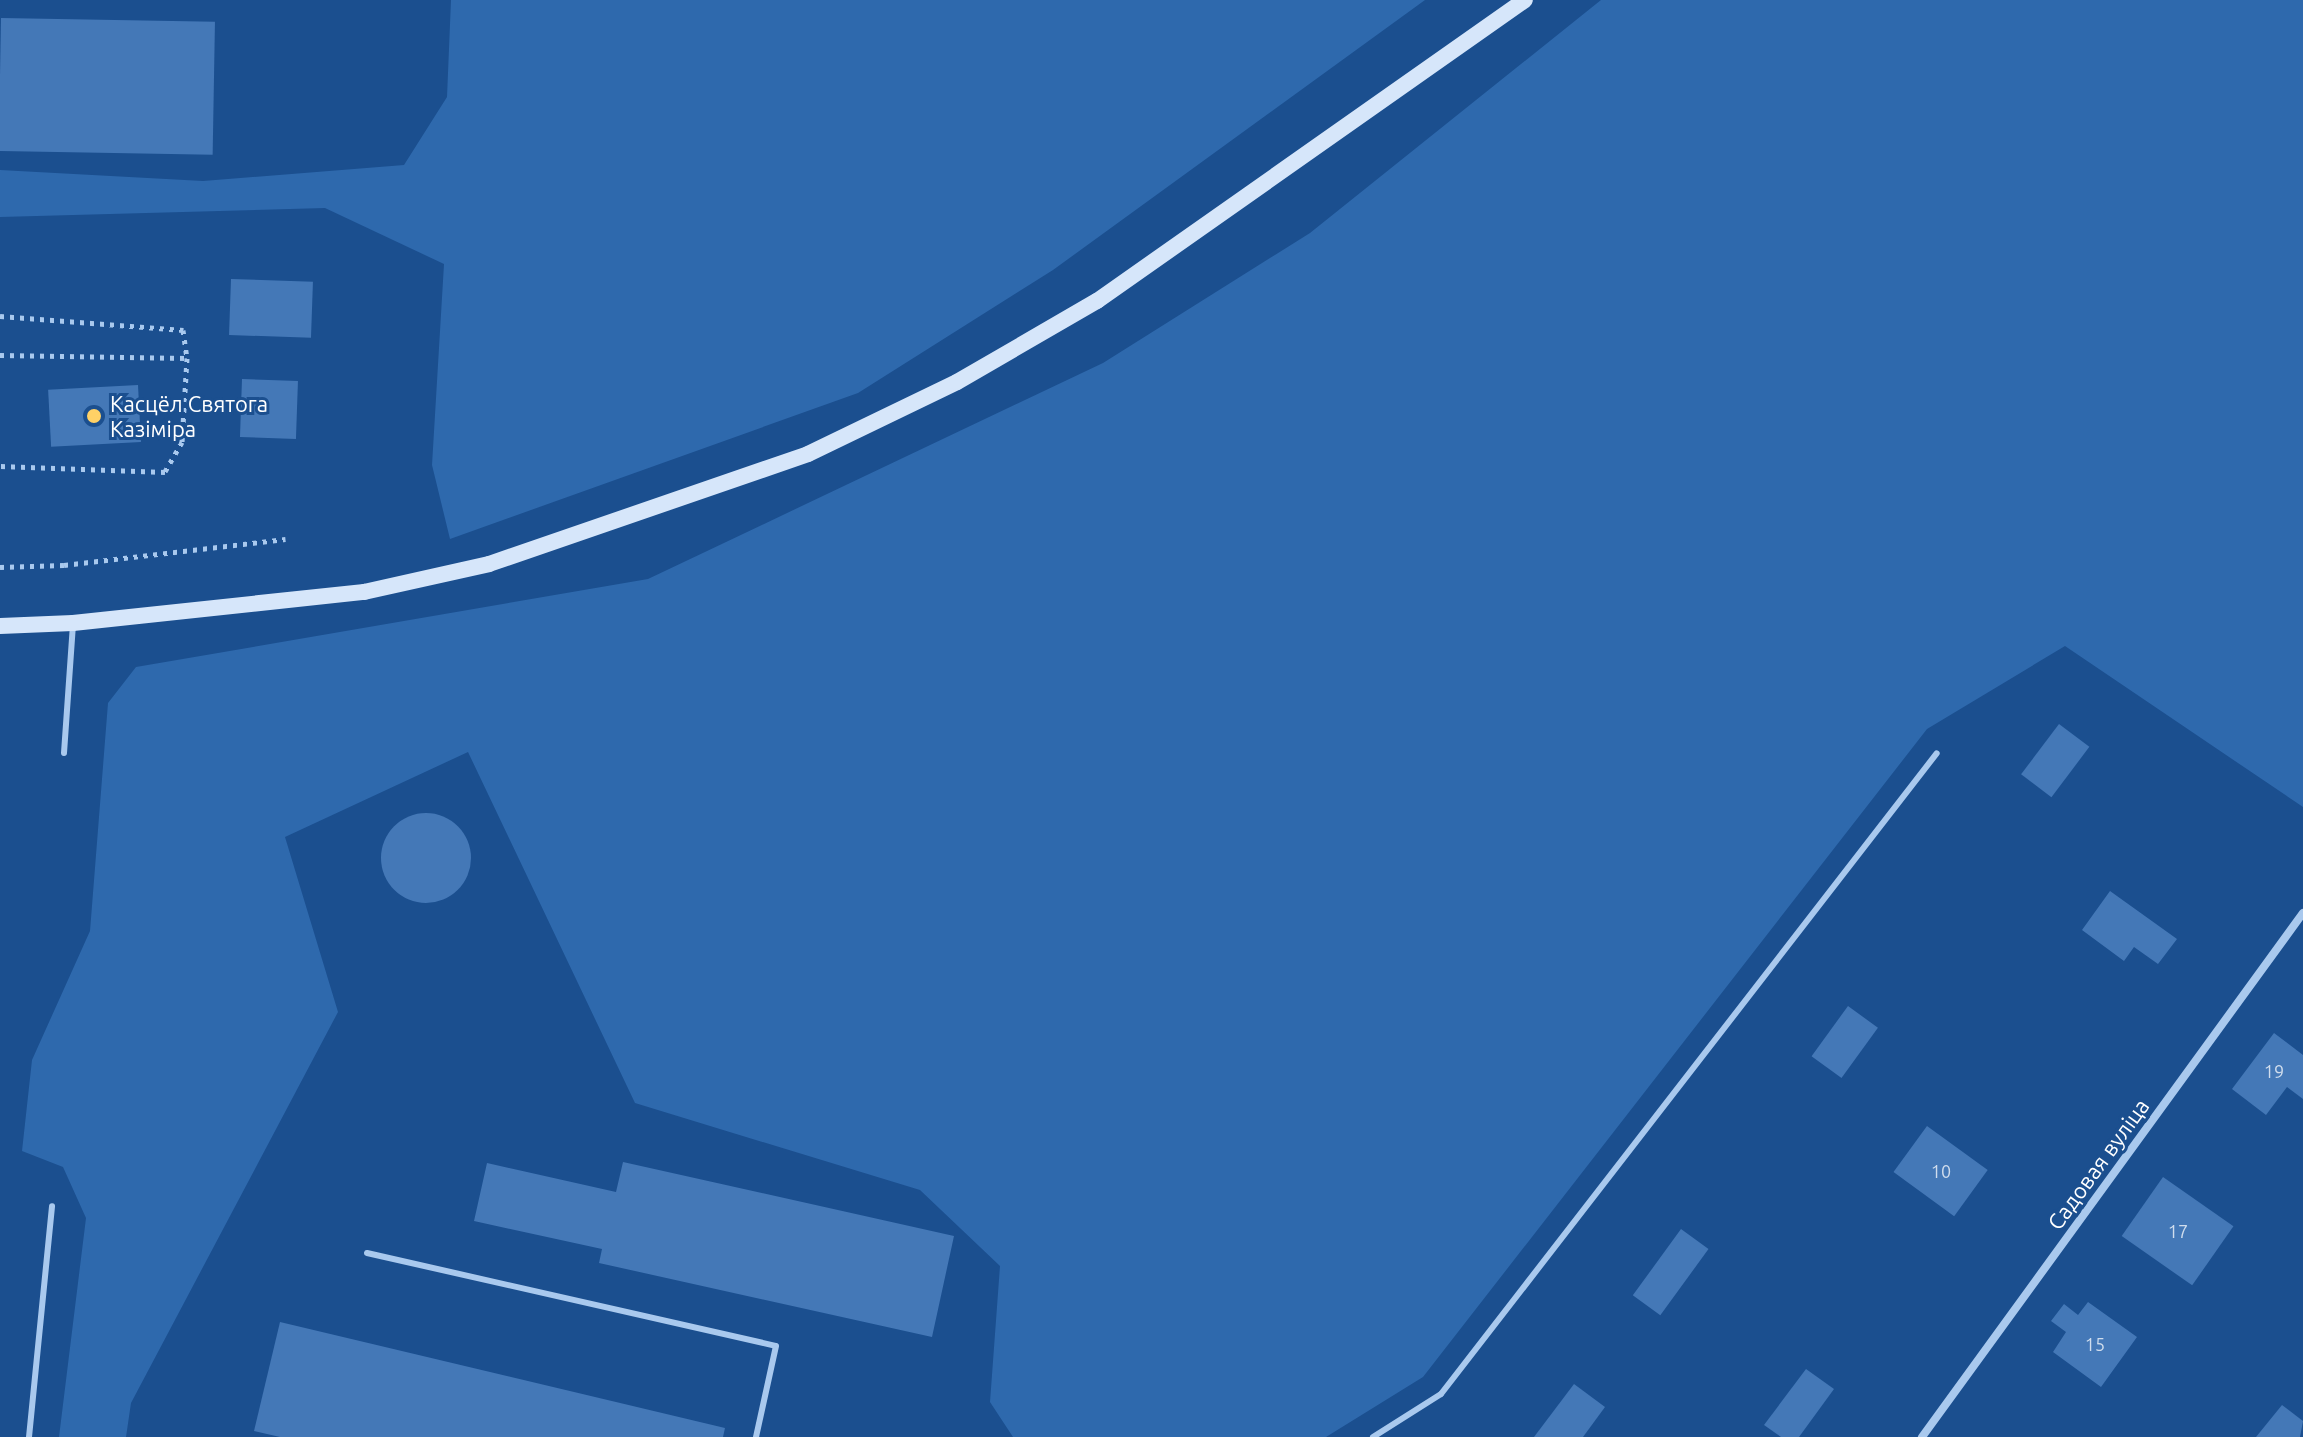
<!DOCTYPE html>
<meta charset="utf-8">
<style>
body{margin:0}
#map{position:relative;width:2303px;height:1437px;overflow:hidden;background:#1b4f8f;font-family:Ubuntu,sans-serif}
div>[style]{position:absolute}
.green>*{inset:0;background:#2e69ad}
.building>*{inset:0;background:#4478b7;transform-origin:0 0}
.round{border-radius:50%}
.path>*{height:5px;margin-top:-2.5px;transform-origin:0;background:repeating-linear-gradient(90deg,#a9c9ee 0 4px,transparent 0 10px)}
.lane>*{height:6px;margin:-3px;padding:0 3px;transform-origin:3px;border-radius:3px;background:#a9c9ee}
.street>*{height:8px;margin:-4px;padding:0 4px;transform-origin:4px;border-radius:4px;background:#a9c9ee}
.secondary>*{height:16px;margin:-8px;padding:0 8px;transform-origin:8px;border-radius:8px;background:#d6e6fa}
.dots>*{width:22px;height:22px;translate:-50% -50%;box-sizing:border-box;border:4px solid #1b4f8f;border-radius:50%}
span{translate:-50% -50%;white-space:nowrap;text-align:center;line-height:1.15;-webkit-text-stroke:6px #1b4f8f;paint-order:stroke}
.number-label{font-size:18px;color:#d0dded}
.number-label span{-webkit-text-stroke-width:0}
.poi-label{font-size:22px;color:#fff}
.left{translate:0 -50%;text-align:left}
.street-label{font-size:22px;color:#fff}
</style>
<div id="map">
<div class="green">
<div style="clip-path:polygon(451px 0,1425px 0,1053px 270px,858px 393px,450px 539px,432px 465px,444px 264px,325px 208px,0 217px,0 170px,203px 181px,404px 165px,447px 97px)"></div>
<div style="clip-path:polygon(1601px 0,2303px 0,2303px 807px,2065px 646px,1927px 729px,1423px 1377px,1326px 1437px,1013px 1437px,990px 1402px,1000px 1266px,920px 1190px,635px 1103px,468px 752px,285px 837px,338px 1012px,131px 1403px,126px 1437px,59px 1437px,86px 1218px,63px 1167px,22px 1151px,32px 1060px,90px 931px,108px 703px,136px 667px,648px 579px,1103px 363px,1310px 233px)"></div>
</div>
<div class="building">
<div style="left:1px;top:18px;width:214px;height:133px;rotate:1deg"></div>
<div style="left:231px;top:279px;width:82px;height:56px;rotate:2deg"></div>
<div style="left:242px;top:379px;width:56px;height:58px;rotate:2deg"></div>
<div style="left:138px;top:385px;width:57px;height:90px;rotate:87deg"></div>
<div style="left:2059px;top:724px;width:38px;height:63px;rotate:37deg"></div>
<div class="round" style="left:381px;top:813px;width:90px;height:90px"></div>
<div style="clip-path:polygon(2110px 891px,2177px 939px,2158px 964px,2134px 947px,2124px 961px,2082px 930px)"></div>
<div style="left:1848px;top:1006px;width:37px;height:62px;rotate:36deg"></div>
<div style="clip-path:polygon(2274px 1033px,2303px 1055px,2303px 1099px,2287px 1087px,2266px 1115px,2232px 1089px)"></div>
<div style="left:1927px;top:1126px;width:75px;height:57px;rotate:36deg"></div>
<div style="clip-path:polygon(623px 1162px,954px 1236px,932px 1337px,599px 1263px,602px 1249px,474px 1221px,487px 1163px,616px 1192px)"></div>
<div style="left:2163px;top:1177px;width:86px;height:72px;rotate:35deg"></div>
<div style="left:1681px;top:1229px;width:34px;height:82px;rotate:36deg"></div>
<div style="clip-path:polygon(2088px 1302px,2137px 1337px,2101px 1387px,2053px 1352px,2066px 1332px,2051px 1321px,2064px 1304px,2078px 1315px)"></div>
<div style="clip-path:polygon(280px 1322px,725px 1428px,723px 1437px,280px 1437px,254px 1431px)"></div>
<div style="clip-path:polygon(1806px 1369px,1834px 1389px,1799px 1437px,1781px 1437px,1764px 1425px)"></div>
<div style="clip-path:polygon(1574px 1384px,1605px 1407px,1583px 1437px,1534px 1437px)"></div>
<div style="clip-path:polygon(2282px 1405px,2303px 1421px,2300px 1437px,2256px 1437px)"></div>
</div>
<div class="path">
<div style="left:0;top:316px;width:184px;rotate:4.4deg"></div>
<div style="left:183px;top:330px;width:28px;rotate:82deg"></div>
<div style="left:187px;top:358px;width:84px;rotate:93.4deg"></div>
<div style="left:182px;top:442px;width:34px;rotate:120deg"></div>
<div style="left:165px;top:472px;width:165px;rotate:-177.9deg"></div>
<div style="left:0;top:355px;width:187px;rotate:0.9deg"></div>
<div style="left:0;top:567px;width:64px;rotate:-1.8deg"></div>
<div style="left:64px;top:565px;width:223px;rotate:-6.7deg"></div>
</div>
<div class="lane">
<div style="left:64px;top:753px;width:130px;rotate:-86deg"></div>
<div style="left:367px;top:1253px;width:419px;rotate:12.8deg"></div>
<div style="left:776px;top:1346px;width:93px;rotate:102.4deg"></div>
<div style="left:29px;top:1437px;width:232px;rotate:-84.3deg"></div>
<div style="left:1373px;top:1437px;width:80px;rotate:-32.3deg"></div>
<div style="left:1441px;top:1394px;width:810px;rotate:-52.27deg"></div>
</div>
<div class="street">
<div style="left:1922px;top:1437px;width:648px;rotate:-53.98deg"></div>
</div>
<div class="secondary">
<div style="left:0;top:626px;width:73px;rotate:-2.4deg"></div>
<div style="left:73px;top:623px;width:293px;rotate:-6.1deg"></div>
<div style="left:364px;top:592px;width:128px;rotate:-12.6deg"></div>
<div style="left:489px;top:564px;width:337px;rotate:-19deg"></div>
<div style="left:808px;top:454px;width:165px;rotate:-25.8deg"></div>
<div style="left:957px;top:382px;width:162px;rotate:-30.1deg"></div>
<div style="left:1097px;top:301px;width:523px;rotate:-35.12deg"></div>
</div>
<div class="dots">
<div style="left:94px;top:416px;background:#ffd166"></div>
</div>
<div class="number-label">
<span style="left:2274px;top:1071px">19</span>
<span style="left:1941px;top:1171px">10</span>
<span style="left:2178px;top:1231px">17</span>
<span style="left:2095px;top:1344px">15</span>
</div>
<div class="poi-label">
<span class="left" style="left:110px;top:416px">Касцёл Святога<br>Казіміра</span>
</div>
<div class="street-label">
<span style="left:2098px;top:1164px;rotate:-54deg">Садовая вуліца</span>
</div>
</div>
